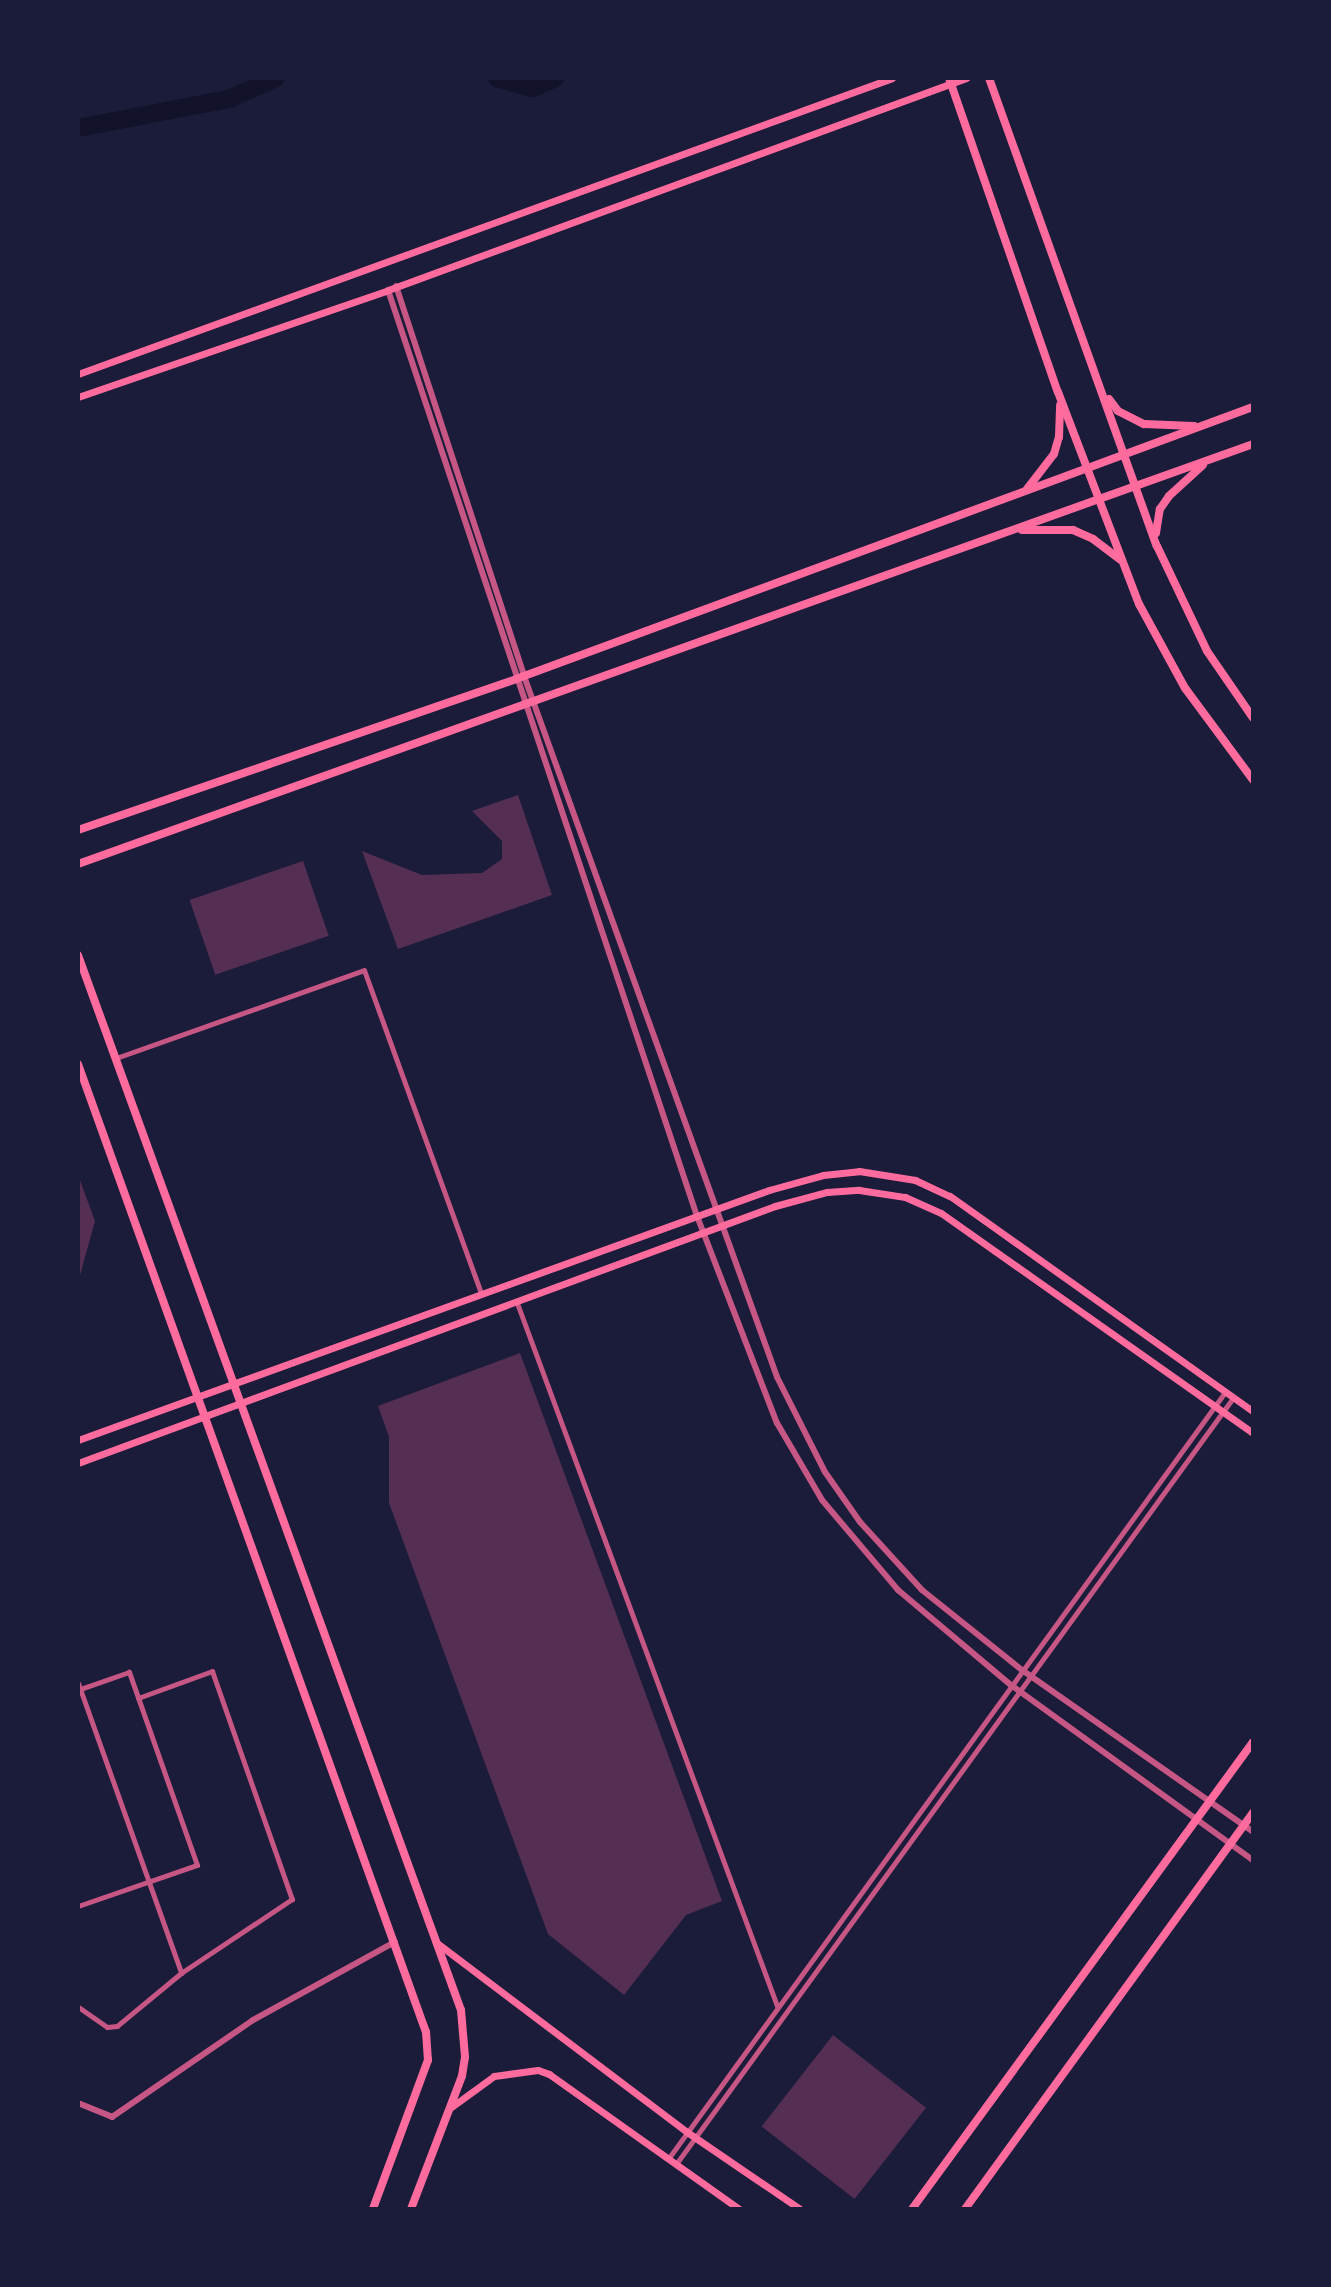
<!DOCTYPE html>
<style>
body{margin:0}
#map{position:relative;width:1331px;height:2287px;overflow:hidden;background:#1b1b3a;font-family:"Noto Serif",serif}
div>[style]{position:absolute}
.river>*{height:18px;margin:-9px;padding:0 9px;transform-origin:9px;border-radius:9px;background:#12122b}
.building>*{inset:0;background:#542f53;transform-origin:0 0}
.minor>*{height:5px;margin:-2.5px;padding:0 2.5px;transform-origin:2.5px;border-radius:2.5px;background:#c65784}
.tertiary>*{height:6px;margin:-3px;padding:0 3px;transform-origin:3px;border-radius:3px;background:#c65784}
.secondary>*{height:7px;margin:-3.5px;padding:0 3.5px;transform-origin:3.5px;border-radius:3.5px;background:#ff6b9d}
.primary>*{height:8px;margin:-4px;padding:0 4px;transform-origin:4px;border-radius:4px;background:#ff6b9d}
span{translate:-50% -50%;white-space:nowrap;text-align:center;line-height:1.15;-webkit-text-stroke:8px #1b1b3a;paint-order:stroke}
.frame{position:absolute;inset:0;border:80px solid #1b1b3a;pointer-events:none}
</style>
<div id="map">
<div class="river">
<div style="left:497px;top:78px;width:37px;rotate:16deg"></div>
<div style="left:533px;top:88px;width:24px;rotate:-24deg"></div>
<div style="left:78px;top:128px;width:154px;rotate:-10.9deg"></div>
<div style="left:229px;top:99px;width:51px;rotate:-24.1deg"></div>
</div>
<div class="building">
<div style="clip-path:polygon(518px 795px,552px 895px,398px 949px,362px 851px,422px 875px,482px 873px,502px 859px,502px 841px,472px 811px)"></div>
<div style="left:303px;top:861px;width:79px;height:120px;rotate:71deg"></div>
<div style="clip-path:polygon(78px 1175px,95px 1221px,79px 1279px,78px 1279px)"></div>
<div style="clip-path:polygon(520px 1353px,722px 1901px,686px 1915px,624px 1995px,548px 1934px,389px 1503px,389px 1437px,378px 1406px)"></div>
<div style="left:833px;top:2035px;width:118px;height:116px;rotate:38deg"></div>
</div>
<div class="minor">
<div style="left:116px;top:1058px;width:263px;rotate:-19.5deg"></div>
<div style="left:364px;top:970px;width:344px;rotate:70.1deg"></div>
<div style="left:517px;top:1303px;width:750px;rotate:69.7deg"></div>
<div style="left:78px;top:1683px;width:308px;rotate:70.4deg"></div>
<div style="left:181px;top:1973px;width:83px;rotate:140.4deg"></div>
<div style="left:117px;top:2026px;width:10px;rotate:174deg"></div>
<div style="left:107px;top:2027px;width:35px;rotate:-145deg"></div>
<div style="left:138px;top:1698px;width:79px;rotate:-20deg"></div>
<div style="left:212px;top:1671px;width:242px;rotate:70.7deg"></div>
<div style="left:292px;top:1899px;width:133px;rotate:146.3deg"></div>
<div style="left:78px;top:1906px;width:126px;rotate:-19deg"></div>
<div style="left:197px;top:1865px;width:205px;rotate:-109.4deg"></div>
<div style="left:129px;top:1672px;width:52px;rotate:160.9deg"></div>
<div style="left:668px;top:2159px;width:948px;rotate:-54.01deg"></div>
<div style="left:676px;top:2164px;width:947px;rotate:-53.98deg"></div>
</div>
<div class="tertiary">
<div style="left:396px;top:286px;width:410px;rotate:71.8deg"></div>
<div style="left:524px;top:676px;width:745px;rotate:70.15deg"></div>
<div style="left:777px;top:1377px;width:106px;rotate:63.2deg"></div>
<div style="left:825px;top:1472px;width:61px;rotate:55deg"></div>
<div style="left:860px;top:1522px;width:92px;rotate:47.6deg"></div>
<div style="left:922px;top:1590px;width:128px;rotate:38.7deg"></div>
<div style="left:1022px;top:1670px;width:282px;rotate:35deg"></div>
<div style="left:388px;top:290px;width:976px;rotate:71.55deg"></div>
<div style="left:697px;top:1216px;width:222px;rotate:68.9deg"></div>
<div style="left:777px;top:1423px;width:89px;rotate:59.7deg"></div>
<div style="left:822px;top:1500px;width:118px;rotate:49.8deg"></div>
<div style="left:898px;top:1590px;width:148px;rotate:40.1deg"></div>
<div style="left:1011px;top:1685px;width:299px;rotate:35.9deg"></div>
<div style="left:78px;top:2103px;width:37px;rotate:22deg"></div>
<div style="left:112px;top:2117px;width:171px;rotate:-34.5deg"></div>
<div style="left:253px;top:2020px;width:162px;rotate:-28.8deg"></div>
</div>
<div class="secondary">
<div style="left:78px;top:374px;width:866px;rotate:-19.98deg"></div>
<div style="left:78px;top:397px;width:328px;rotate:-19deg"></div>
<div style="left:388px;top:290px;width:616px;rotate:-20.14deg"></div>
<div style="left:78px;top:1440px;width:735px;rotate:-19.89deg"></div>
<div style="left:769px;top:1190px;width:56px;rotate:-15.5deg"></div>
<div style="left:823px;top:1175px;width:36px;rotate:-6deg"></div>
<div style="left:859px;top:1171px;width:57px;rotate:9.1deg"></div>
<div style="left:915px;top:1180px;width:38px;rotate:25deg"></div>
<div style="left:950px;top:1196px;width:372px;rotate:35.4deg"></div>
<div style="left:78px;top:1463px;width:743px;rotate:-20.24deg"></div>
<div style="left:775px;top:1206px;width:54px;rotate:-15.1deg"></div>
<div style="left:827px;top:1192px;width:32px;rotate:-4deg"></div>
<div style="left:859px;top:1190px;width:47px;rotate:8.7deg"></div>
<div style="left:905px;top:1197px;width:39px;rotate:24deg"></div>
<div style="left:941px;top:1213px;width:382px;rotate:35.2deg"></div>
<div style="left:437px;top:1943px;width:313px;rotate:37.1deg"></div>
<div style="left:687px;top:2132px;width:137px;rotate:34.3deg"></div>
<div style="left:450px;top:2108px;width:54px;rotate:-36deg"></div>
<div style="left:494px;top:2076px;width:44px;rotate:-7.8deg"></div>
<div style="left:538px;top:2070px;width:12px;rotate:20deg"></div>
<div style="left:549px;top:2074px;width:233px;rotate:35.4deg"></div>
</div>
<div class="primary">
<div style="left:949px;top:78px;width:332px;rotate:70.9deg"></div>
<div style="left:1058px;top:392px;width:227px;rotate:69.1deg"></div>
<div style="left:1139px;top:604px;width:96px;rotate:61.3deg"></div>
<div style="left:1185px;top:688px;width:114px;rotate:53.5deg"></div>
<div style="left:989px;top:78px;width:497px;rotate:70.3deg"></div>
<div style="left:1157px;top:546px;width:116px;rotate:64.5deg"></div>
<div style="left:1207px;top:651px;width:81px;rotate:55.5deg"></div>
<div style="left:1109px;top:399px;width:15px;rotate:53deg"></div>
<div style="left:1118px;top:411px;width:29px;rotate:27deg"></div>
<div style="left:1144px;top:424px;width:50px;rotate:2.3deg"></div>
<div style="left:1027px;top:489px;width:44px;rotate:-52.4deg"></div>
<div style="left:1054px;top:454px;width:18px;rotate:-74deg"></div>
<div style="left:1059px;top:437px;width:32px;rotate:-88deg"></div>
<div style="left:1022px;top:530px;width:51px"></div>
<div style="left:1073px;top:530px;width:22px;rotate:24deg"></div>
<div style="left:1093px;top:539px;width:34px;rotate:37deg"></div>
<div style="left:1156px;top:533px;width:24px;rotate:-81deg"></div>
<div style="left:1160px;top:509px;width:16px;rotate:-55deg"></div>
<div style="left:1169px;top:496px;width:46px;rotate:-42.4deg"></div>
<div style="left:78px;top:830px;width:463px;rotate:-19deg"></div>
<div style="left:516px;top:679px;width:786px;rotate:-20.26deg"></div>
<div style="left:78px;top:864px;width:1248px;rotate:-19.67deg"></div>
<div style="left:78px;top:955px;width:1122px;rotate:70.05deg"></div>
<div style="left:461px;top:2010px;width:47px;rotate:85.1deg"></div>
<div style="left:465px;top:2057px;width:19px;rotate:99deg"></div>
<div style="left:462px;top:2076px;width:142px;rotate:111deg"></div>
<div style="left:78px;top:1064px;width:1029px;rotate:70.23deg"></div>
<div style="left:426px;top:2032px;width:28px;rotate:86deg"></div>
<div style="left:428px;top:2060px;width:159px;rotate:110.3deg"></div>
<div style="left:912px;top:2209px;width:578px;rotate:-53.86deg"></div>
<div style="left:965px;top:2209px;width:490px;rotate:-54deg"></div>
</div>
<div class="frame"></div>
</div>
